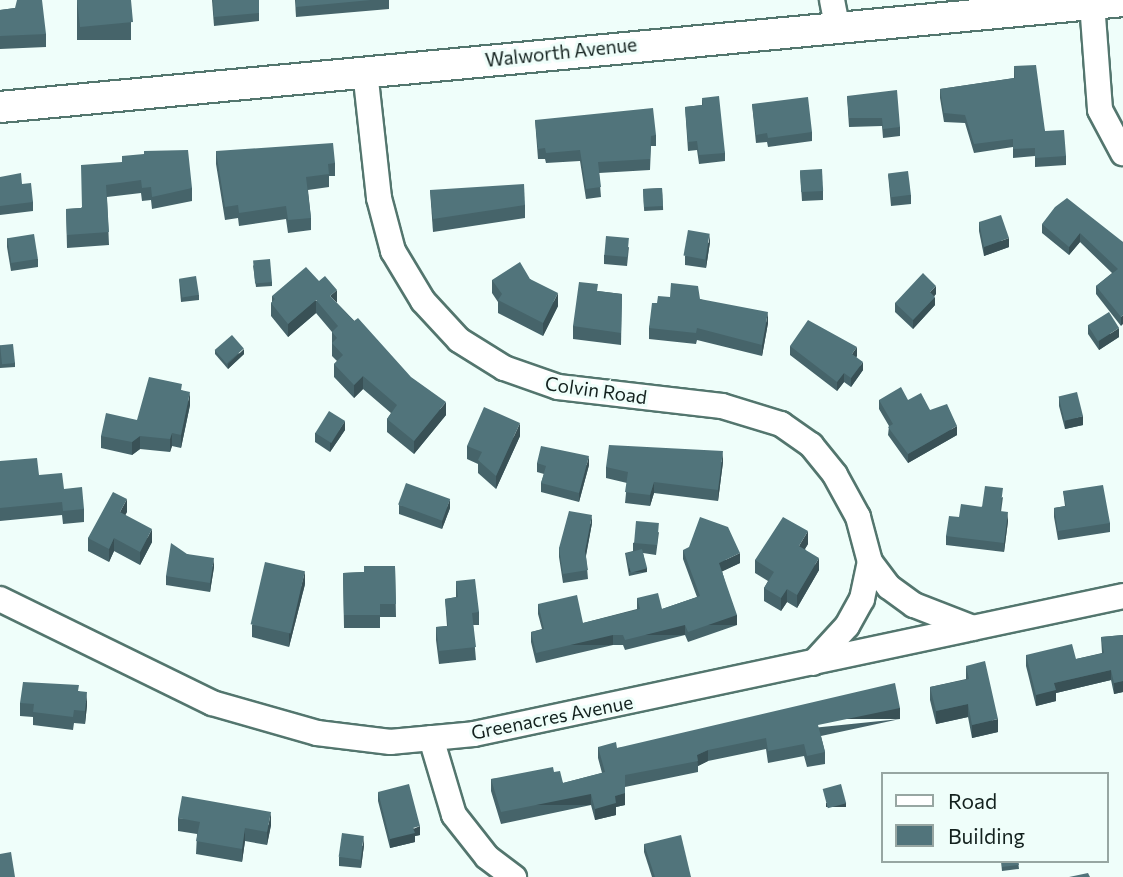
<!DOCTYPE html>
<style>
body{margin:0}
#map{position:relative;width:1123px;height:877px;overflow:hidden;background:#effefa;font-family:Commissioner,sans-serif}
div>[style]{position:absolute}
.roads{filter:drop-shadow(2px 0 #53766e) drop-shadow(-2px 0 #53766e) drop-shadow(0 2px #53766e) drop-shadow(0 -2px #53766e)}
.minor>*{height:24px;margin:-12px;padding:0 12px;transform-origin:12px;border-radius:12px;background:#fff}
.tertiary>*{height:30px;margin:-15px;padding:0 15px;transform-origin:15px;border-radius:15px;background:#fff}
.wall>*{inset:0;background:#46646a;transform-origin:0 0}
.shaded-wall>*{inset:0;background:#395156;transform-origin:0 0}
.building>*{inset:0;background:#51747b;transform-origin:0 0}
span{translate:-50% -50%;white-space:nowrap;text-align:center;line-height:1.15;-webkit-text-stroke:6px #effefa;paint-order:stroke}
.street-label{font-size:19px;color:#13211e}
.legend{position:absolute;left:881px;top:772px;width:228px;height:91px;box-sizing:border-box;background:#effefa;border:2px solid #97a6a2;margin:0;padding:9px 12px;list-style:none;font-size:21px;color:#13211e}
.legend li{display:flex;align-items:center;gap:14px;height:35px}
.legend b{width:35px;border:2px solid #97a6a2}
</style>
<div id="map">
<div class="roads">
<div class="minor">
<div style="left:832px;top:0;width:25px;rotate:79deg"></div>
<div style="left:1092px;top:3px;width:107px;rotate:85.7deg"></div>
<div style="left:1100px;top:110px;width:49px;rotate:61.9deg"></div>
<div style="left:365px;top:71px;width:128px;rotate:83.7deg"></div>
<div style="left:379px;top:198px;width:55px;rotate:75.2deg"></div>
<div style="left:393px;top:251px;width:58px;rotate:59deg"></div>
<div style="left:423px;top:301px;width:53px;rotate:47.3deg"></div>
<div style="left:459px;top:340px;width:53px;rotate:31.9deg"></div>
<div style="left:504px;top:368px;width:57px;rotate:19.4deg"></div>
<div style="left:558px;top:387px;width:165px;rotate:6.6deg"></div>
<div style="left:722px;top:406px;width:62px;rotate:17deg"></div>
<div style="left:781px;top:424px;width:37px;rotate:35deg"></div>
<div style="left:811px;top:445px;width:38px;rotate:51deg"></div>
<div style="left:835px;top:475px;width:48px;rotate:61.3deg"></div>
<div style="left:858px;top:517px;width:47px;rotate:75.1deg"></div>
<div style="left:870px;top:562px;width:31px;rotate:53deg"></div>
<div style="left:889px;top:587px;width:31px;rotate:36deg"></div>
<div style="left:914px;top:605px;width:63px;rotate:21.3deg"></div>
<div style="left:0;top:599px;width:236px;rotate:26.1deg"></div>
<div style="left:212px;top:703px;width:109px;rotate:15.9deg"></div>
<div style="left:317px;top:733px;width:74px;rotate:7deg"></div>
<div style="left:390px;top:742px;width:84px;rotate:-5.4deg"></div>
<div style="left:474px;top:734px;width:664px;rotate:-12deg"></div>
<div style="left:813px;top:663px;width:50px;rotate:-47.4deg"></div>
<div style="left:847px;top:626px;width:31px;rotate:-61deg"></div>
<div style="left:862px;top:599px;width:38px;rotate:-78deg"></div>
<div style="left:431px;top:738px;width:80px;rotate:73.4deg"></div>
<div style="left:454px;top:815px;width:53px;rotate:51.8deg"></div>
<div style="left:487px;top:857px;width:34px;rotate:37deg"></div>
</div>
<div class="tertiary">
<div style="left:0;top:107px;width:1128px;rotate:-5.39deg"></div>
</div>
</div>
<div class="wall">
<div style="left:77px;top:0;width:54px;height:40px"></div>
<div style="clip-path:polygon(212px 0,259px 0,259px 21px,214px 26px)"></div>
<div style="clip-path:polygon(295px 0,389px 0,389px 9px,296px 17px)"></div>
<div style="clip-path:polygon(15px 8px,46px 34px,46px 47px,0 49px,0 10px)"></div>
<div style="clip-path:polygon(1014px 66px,1045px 131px,1066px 156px,1066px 165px,1035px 167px,1035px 156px,1013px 158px,1013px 147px,974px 153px,965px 123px,944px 122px,940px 98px,940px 89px,1014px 78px)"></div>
<div style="clip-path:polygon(847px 96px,900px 127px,900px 136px,883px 138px,882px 126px,849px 127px)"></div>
<div style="clip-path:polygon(702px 98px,725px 153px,725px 161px,699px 164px,697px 150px,688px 151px,685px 107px,702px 105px)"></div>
<div style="clip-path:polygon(752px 104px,812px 132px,812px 141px,768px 147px,767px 142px,756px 143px)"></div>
<div style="clip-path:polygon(535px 120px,656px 135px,656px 146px,651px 146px,650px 170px,599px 173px,601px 197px,586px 199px,580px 161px,546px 163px,545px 159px,538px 159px)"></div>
<div style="clip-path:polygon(216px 151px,335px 163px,335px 176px,329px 176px,329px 187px,308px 190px,311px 218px,311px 230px,288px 233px,286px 219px,239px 226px,238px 218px,225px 220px,216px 164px)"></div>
<div style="clip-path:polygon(122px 156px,192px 188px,192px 201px,152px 209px,151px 200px,142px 201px,141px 193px,107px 197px,109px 245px,67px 248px,66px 209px,81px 208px,122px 162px)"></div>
<div style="clip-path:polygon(800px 171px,823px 191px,823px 200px,802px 201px)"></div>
<div style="clip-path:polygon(888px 174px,911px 195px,911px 204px,891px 206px)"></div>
<div style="clip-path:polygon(0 177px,22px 184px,33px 202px,33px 211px,0 215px)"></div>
<div style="left:662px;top:188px;width:22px;height:19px;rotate:87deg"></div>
<div style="clip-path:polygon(430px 190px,525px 205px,525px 218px,433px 232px)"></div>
<div style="clip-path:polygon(979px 222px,1009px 247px,984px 256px,979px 231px)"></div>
<div style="clip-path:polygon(1042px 224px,1123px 242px,1121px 326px,1096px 294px,1096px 286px,1112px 273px,1080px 242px,1069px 255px,1042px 233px)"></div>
<div style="clip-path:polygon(7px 238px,38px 259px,38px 267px,11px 271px,7px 247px)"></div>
<div style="clip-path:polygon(710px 242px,706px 268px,685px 265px,685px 256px)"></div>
<div style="clip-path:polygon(629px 247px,627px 266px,604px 264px,604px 255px)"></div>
<div style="clip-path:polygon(253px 265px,272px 282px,272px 286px,256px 287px)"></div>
<div style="clip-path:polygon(179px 279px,199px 295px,199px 300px,181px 302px)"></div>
<div style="clip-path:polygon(530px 279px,558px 306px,543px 336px,498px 313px,498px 302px,492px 293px,492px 280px)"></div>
<div style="clip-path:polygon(598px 291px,622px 294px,621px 345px,573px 339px,573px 326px)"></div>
<div style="clip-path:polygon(936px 294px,934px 296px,935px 305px,913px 329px,895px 312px,895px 303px)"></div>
<div style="clip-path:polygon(272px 296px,337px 303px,446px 415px,414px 454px,387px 432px,387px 419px,391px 413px,363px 389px,354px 398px,334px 377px,334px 364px,337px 361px,332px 356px,332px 332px,316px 313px,288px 337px,271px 316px,271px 303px,272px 302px)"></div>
<div style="clip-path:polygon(700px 299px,768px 323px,762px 356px,697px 340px,696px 344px,649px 339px,649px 328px,657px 303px)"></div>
<div style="clip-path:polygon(1088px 325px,1119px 337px,1099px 350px,1088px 334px)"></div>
<div style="clip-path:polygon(0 345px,15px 363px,15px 367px,0 368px)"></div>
<div style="clip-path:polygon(790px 346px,857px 356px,856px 357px,863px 370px,851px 387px,844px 382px,837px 391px,790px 355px)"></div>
<div style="clip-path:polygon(215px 350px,244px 354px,228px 369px,215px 354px)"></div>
<div style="clip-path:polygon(182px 390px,190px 405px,181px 448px,172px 446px,170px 452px,140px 449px,132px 455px,101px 448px,101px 436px,137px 420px)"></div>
<div style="clip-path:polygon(1059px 397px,1083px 425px,1065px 429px,1059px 406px)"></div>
<div style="clip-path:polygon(879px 400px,908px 400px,930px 410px,957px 435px,908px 463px,888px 435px,889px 426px,879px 409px)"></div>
<div style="clip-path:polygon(345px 430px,330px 452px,315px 442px,315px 433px)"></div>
<div style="clip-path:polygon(520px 436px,496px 489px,478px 473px,478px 464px,467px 459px,467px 446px)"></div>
<div style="clip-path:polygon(0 461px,39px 475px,64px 489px,84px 509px,84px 522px,63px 524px,62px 515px,0 521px)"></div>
<div style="clip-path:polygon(723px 462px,718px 501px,654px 493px,650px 506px,625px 503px,627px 483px,606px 478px,606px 467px)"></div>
<div style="clip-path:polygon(537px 463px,589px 465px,579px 502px,541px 492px,541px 483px,544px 474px,537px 472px)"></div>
<div style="clip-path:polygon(1063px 491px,1110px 523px,1110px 532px,1058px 540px,1054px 517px,1054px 508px,1065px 506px)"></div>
<div style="clip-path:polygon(1003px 497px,1001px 512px,1008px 521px,1004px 552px,946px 545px,946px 536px,959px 517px)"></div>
<div style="clip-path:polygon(399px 505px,450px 508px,442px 529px,399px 514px)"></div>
<div style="clip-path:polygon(127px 512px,125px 515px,152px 542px,140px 565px,114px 551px,109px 562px,88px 551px,88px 538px)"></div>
<div style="clip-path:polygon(592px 523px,586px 556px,588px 579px,563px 583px,559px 557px,559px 548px)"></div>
<div style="clip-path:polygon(659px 532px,656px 555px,643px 553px,647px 572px,629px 576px,625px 553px,633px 551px,633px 543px)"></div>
<div style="clip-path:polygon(808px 544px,805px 549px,819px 570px,797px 608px,787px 602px,781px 611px,764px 601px,764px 588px,768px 581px,755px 573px,755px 560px)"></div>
<div style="clip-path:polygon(683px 550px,740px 563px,722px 571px,737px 625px,688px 642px,685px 635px,625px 650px,623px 645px,613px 645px,536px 663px,531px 642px,531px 632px,542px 629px,538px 614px,538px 604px,583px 623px,637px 609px,637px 598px,662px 609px,697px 597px,683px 559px)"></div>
<div style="clip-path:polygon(187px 554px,214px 567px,210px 592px,166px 585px,166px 576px)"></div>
<div style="clip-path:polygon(395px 566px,396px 617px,380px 617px,380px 628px,344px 628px,343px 573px,364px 572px)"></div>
<div style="clip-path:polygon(456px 581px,479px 612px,479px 625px,473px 625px,476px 660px,439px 664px,436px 640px,436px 627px,447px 626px,445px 599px,456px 597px)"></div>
<div style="clip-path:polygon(305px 584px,289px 647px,252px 637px,252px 625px)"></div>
<div style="clip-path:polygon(1123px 635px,1123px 692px,1114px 694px,1111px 680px,1056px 693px,1056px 701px,1036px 706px,1026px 666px,1026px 655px,1076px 659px,1102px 653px,1101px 637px)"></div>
<div style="clip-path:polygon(966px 666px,998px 732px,972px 738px,968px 717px,936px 724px,930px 700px,930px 687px,966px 679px)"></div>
<div style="clip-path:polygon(79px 691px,87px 705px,85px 724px,74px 723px,73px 730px,33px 725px,33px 717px,20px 716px,20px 703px)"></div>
<div style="clip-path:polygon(900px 719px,821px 736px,825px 752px,825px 764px,807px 767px,804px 756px,768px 763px,766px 749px,708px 761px,698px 766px,698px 772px,625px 787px,625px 805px,616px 807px,616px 815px,595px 820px,591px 805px,501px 824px,491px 791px,491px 779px,554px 772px,563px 783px,602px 773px,598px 758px,598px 747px,617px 748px)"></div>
<div style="clip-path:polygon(378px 792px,420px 835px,415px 836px,415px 842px,390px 848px,378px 801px)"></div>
<div style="clip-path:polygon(178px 818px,271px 825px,267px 845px,245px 841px,242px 862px,196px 854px,197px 834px,178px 831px)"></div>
<div style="clip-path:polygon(644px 844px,691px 877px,652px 877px,644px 852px)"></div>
<div style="clip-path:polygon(364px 845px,361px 868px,339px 866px,339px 857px)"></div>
<div style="clip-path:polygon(1001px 861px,1018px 861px,1019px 869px,1002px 871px)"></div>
</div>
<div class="shaded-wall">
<div style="clip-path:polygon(1080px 233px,1080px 242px,1069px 255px,1069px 247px)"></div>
<div style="clip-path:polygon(710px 234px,710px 242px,706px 268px,706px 259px)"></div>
<div style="clip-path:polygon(1009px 238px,1009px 247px,984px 256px,984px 247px)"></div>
<div style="clip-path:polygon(936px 286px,936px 294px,930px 301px,930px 292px)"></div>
<div style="clip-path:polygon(337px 290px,337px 303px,330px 296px)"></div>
<div style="clip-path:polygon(558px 293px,558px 306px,543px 336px,543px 323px)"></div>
<div style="clip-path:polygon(935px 297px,935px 305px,913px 329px,913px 320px)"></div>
<div style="clip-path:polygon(316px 300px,316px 313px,288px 337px,288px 324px)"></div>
<div style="clip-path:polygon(768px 312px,768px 323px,762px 356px,762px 345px)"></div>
<div style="clip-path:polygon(1123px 315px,1123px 324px,1121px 326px,1121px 317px)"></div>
<div style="clip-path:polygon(1119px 328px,1119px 337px,1099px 350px,1099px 341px)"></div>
<div style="clip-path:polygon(857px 347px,857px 356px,852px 363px,852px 354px)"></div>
<div style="clip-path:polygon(244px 349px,244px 354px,228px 369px,228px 364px)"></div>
<div style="clip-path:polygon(863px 362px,863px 370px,851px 387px,851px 378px)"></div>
<div style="clip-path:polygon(844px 373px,844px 382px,837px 391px,837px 382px)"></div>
<div style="clip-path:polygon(363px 376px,363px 389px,354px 398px,354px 385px)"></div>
<div style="clip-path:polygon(190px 392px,190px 405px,181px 448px,181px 435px)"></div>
<div style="clip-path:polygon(446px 402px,446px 415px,414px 454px,414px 441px)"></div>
<div style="clip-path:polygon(1083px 416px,1083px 425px,1065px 429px,1065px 420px)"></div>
<div style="clip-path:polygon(345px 421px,345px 430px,330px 452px,330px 443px)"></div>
<div style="clip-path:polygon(520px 423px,520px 436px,496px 489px,496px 476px)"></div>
<div style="clip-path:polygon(957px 426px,957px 435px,908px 463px,908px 454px)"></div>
<div style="clip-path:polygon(172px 433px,172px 446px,170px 452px,170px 439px)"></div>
<div style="clip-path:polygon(140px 436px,140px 449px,132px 455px,132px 442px)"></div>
<div style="clip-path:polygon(723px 451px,723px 462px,718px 501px,718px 490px)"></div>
<div style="clip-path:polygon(589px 456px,589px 465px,579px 502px,579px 493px)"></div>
<div style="clip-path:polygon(654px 482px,654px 493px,650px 506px,650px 495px)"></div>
<div style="clip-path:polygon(127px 499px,127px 512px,120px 525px,120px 512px)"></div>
<div style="clip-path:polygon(450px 499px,450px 508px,442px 529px,442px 520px)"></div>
<div style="clip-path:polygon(1008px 512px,1008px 521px,1004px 552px,1004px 543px)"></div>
<div style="clip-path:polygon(592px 515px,592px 523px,585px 560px,585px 551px)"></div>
<div style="clip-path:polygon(152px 529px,152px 542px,140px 565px,140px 552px)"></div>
<div style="clip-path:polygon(808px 531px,808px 544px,799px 558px,799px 546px)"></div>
<div style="clip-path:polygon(114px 538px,114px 551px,109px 562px,109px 549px)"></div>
<div style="clip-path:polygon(740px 553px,740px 563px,719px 573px,719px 563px)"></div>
<div style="clip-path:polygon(214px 558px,214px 567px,210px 592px,210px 583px)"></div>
<div style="clip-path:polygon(819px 558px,819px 570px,797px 608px,797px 595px)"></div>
<div style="left:647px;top:568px;width:4px;height:18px;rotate:90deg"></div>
<div style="clip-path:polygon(305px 571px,305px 584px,289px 647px,289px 634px)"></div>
<div style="clip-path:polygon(787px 589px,787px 602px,781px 611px,781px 598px)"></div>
<div style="left:737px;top:615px;width:10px;height:52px;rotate:90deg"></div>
<div style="left:685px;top:625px;width:10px;height:62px;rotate:90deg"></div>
<div style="left:613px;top:635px;width:10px;height:79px;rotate:90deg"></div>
<div style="clip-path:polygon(1111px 670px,1111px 680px,1056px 693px,1056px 701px,1036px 706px,1036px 695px,1054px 683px)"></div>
<div style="clip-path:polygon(1123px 681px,1123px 692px,1114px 694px,1114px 683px)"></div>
<div style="clip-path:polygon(87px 692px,87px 705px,85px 724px,85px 711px)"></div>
<div style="clip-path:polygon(968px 704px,968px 717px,936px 724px,936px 711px)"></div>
<div style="left:900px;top:708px;width:11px;height:84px;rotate:90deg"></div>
<div style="clip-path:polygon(998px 719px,998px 732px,972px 738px,972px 725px)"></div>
<div style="clip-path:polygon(708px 750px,708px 761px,698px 766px,697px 755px)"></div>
<div style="clip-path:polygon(625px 793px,625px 805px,616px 807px,616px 815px,595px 820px,595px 809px,615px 796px)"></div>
<div style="left:591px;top:794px;width:11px;height:92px;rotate:90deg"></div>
<div style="left:846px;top:803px;width:4px;height:20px;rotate:90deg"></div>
<div style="clip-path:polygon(271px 812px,271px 825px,267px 845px,267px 832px)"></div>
<div style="clip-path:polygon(420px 826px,420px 835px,415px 836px,415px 842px,390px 848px,390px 839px)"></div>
<div style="clip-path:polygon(245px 828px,245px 841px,242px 862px,242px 849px)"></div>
<div style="clip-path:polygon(364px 836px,364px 845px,361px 868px,361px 860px)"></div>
</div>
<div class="building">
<div style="clip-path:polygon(17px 0,42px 0,46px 34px,0 36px,0 10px,15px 8px)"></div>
<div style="clip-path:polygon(77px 0,131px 0,133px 22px,80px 27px)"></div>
<div style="clip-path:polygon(213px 0,259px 0,259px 13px,214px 17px)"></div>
<div style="clip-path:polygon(296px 0,371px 0,296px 7px)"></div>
<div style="clip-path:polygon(1036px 65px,1045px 131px,1064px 130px,1066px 156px,1035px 158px,1035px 148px,1013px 149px,1013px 139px,974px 144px,965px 115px,944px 113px,940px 89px,1015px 78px,1014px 66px)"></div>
<div style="clip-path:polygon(897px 90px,900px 127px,883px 129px,882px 118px,849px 118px,847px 96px)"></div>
<div style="clip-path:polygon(719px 96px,725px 153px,699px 155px,697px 141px,688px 142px,685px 107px,703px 105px,702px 98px)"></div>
<div style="clip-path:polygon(808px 97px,812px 132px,768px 138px,767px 133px,756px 135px,752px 104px)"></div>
<div style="clip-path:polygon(653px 108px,656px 135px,651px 136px,650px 159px,598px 162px,601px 187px,586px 189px,580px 150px,546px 153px,545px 148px,538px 149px,535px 120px)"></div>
<div style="clip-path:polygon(333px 143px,335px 163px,328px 164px,329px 174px,306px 177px,311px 218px,288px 220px,286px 206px,239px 213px,238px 205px,225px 207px,216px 151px)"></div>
<div style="clip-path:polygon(188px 150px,192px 188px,152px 197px,151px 187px,142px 188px,141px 180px,106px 185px,109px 232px,67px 235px,66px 209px,82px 208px,81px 165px,122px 162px,122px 156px,144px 154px,144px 151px)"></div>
<div style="left:822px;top:169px;width:22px;height:22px;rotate:87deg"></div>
<div style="left:908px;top:171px;width:24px;height:20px;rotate:83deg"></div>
<div style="clip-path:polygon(21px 173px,22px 184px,31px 183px,33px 202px,0 206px,0 177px)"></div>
<div style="clip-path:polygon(524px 184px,525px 205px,433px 219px,430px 190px)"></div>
<div style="left:662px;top:188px;width:18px;height:19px;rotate:87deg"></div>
<div style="clip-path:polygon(1067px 198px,1123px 242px,1123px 315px,1121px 317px,1096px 286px,1118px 269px,1080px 233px,1069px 247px,1042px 224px,1055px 207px)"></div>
<div style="clip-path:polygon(1001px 215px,1009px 238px,984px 247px,979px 222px)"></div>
<div style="left:688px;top:230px;width:22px;height:26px;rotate:10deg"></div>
<div style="left:34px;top:234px;width:25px;height:27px;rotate:81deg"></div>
<div style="left:606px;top:236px;width:23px;height:19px;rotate:5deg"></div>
<div style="left:270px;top:259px;width:23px;height:17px;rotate:85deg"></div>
<div style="clip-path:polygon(520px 262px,530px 279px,558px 293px,543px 323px,498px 300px,502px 294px,492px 280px)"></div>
<div style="clip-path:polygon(306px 267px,319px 281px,325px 276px,337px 290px,330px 296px,354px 321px,358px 318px,411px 377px,446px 402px,414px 441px,387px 419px,397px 405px,363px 376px,354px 385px,334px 364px,343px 355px,332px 343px,337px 338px,332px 332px,338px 326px,316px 300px,288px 324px,271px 303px,275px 299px,272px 296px)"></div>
<div style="clip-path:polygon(923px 273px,936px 286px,930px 292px,935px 297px,913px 320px,895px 303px)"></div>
<div style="left:196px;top:276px;width:19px;height:17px;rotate:81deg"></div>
<div style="clip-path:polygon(579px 282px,598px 284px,597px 291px,622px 294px,621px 333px,573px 326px)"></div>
<div style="clip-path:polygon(671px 283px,698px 286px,700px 299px,768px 312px,762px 345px,697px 328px,696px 333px,649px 328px,652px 303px,657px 303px,658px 296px,670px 297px)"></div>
<div style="left:1109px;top:312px;width:19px;height:25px;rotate:58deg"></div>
<div style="clip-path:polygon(808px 320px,857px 347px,852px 354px,863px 362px,851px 378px,844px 373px,837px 382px,790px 346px)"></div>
<div style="left:232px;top:335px;width:18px;height:23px;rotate:49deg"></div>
<div style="left:13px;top:344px;width:19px;height:13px;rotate:84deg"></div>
<div style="clip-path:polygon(149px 377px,182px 384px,181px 390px,190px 392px,181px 435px,172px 433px,170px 439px,140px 436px,132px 442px,101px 436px,106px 413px,137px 420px)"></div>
<div style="clip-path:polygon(901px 387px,908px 400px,921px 393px,930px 410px,947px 404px,957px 426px,908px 454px,888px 427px,893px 424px,879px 400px)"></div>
<div style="left:1077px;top:392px;width:25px;height:19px;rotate:76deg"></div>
<div style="clip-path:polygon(484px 407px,520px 423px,496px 476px,478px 460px,482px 452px,467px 446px)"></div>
<div style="left:329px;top:411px;width:19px;height:26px;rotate:32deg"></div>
<div style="clip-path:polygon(609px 445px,723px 451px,718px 490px,654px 482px,650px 495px,625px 492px,628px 472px,606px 467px)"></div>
<div style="clip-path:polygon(541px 446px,589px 456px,579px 493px,541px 483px,546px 466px,537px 463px)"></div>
<div style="clip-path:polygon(37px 458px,39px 475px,62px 473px,64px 489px,82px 487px,84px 509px,63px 511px,62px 502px,0 508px,0 461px)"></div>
<div style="left:406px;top:483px;width:47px;height:23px;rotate:20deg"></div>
<div style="clip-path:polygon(1103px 485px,1110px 523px,1058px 531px,1054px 508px,1066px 506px,1063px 491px)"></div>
<div style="clip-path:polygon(985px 486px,1003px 488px,1000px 511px,1008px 512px,1004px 543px,946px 536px,949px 516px,959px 517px,961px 504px,982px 507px)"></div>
<div style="clip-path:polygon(113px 492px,127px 499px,120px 512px,152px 529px,140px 552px,114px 538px,109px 549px,88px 538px)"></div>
<div style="clip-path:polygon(569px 511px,592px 515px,585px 551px,588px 570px,563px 574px,559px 548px)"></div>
<div style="clip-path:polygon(700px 517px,728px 527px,740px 553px,719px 563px,737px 615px,688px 632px,685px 625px,625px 640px,623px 635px,613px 635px,536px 653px,531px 632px,544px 629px,538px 604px,577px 595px,583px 623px,640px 609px,637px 598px,658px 593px,662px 609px,700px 596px,683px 550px,689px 547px)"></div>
<div style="clip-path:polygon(783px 517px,808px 531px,799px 546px,819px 558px,797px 595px,787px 589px,781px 598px,764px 588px,774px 572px,755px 560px)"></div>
<div style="left:636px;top:521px;width:23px;height:22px;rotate:5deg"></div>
<div style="clip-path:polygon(171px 543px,187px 554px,214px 558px,210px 583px,166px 576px)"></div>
<div style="left:642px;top:549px;width:20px;height:17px;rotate:75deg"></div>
<div style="left:265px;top:562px;width:41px;height:64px;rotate:13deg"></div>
<div style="clip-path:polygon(364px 566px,395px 566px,396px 604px,380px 604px,380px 615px,344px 615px,343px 573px,364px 572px)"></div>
<div style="clip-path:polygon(475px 579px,479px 612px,472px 613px,476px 647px,439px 651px,436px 627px,448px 626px,445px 599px,458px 597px,456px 581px)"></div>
<div style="clip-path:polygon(1123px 635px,1123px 681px,1114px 683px,1111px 670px,1054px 683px,1056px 690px,1036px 695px,1026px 655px,1072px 644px,1076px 659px,1104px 653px,1101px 637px)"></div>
<div style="clip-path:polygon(985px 661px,998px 719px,972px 725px,968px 704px,936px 711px,930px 687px,969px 679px,966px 666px)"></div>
<div style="clip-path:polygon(23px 682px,79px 685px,78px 691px,87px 692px,85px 711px,74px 710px,73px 717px,33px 712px,34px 704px,20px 703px)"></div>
<div style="clip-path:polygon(895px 683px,900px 708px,818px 725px,825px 752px,807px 756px,804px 744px,768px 751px,766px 738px,708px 750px,697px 755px,698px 761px,625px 775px,625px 793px,615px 796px,616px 803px,595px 809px,591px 794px,501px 812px,491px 779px,553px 767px,554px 772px,560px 771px,563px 783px,605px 772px,598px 747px,616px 742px,617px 748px)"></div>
<div style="clip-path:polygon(409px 784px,420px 826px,413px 828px,415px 833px,390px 839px,378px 792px)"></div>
<div style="left:841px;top:784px;width:20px;height:19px;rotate:75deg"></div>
<div style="clip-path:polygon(182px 796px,271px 812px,267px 832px,245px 828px,242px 849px,196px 841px,200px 822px,178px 818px)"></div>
<div style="left:342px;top:833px;width:22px;height:24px;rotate:8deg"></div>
<div style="clip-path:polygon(681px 835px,691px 877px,655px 877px,644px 844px)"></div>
<div style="clip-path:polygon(11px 852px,15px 877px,0 877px,0 854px)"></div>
<div style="clip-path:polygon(1002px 861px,1018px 861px,1019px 865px,1002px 867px)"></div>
<div style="clip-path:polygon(1088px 873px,1090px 877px,1069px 877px)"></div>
</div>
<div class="street-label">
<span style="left:561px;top:52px;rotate:-6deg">Walworth Avenue</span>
<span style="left:596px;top:390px;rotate:8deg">Colvin Road</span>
<span style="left:552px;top:717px;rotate:-11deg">Greenacres Avenue</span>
</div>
<ul class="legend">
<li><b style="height:9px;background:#fff"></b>Road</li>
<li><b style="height:19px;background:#51747b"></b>Building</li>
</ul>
</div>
